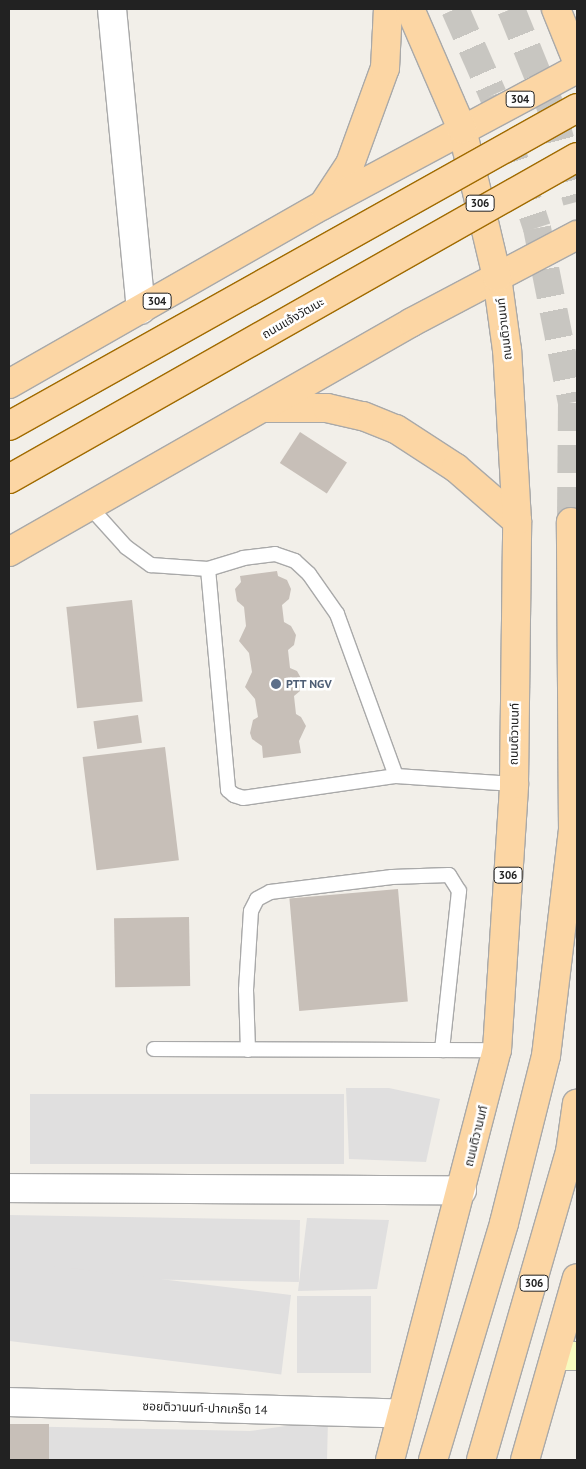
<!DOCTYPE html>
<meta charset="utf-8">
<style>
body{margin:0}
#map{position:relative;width:586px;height:1469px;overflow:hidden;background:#f2efe9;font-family:"PT Sans","Noto Sans Thai",sans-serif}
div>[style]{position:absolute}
.residential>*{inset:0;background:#e0dfdf;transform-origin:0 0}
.building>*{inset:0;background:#c7bfb8;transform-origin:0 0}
.primary-tunnel>*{height:28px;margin-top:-14px;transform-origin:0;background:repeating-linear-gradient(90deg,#c8c6c1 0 28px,transparent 0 42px)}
.roads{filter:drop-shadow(1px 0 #a9a9a9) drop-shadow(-1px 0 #a9a9a9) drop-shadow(0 1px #a9a9a9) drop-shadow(0 -1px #a9a9a9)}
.lane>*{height:14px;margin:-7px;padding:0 7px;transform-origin:7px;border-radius:7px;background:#fff}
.street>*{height:28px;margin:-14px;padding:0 14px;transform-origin:14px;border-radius:14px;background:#fff}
.secondary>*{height:28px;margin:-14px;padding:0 14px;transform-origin:14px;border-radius:14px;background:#f7fabf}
.primary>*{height:28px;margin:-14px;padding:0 14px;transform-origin:14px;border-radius:14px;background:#fcd6a4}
.bridges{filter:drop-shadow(1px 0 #a06b00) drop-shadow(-1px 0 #a06b00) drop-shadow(0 1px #a06b00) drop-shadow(0 -1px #a06b00)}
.primary-bridge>*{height:28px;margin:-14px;padding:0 14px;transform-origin:14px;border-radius:14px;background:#fcd6a4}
.dots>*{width:14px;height:14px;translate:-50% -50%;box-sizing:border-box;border:2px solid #fff;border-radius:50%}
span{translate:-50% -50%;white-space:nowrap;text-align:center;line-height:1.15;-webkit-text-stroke:5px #fff;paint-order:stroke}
.shield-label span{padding:1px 4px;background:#fff;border:1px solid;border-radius:4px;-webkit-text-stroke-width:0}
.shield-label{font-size:11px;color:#222;font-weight:700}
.street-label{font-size:12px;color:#222}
.service-label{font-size:12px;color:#4e5e75;font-weight:700}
.left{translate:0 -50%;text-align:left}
.frame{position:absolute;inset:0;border:10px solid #222;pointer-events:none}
</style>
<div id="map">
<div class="residential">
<div style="clip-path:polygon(346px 1088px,389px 1088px,440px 1099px,426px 1162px,349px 1159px)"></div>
<div style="left:30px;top:1094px;width:314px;height:70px"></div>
<div style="left:9px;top:1215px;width:291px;height:62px;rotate:1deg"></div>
<div style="clip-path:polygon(307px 1218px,389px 1220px,377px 1289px,298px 1291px)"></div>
<div style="left:291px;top:1295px;width:80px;height:282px;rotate:97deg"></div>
<div style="left:297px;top:1296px;width:74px;height:77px"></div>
<div style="clip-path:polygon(328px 1420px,327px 1460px,9px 1460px,9px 1426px,250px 1431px)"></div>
</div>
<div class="building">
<div style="left:300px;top:432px;width:56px;height:37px;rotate:33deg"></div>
<div style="clip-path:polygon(277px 571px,278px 576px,287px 580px,291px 589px,289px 599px,282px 605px,284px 622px,291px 626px,296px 635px,294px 645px,288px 650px,290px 668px,297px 671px,302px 680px,300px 691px,294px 696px,296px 714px,301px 717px,306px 726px,299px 741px,301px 753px,263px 758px,262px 746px,252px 739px,250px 733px,253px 720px,258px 717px,255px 699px,245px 687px,252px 672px,249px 653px,239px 641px,246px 626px,244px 607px,237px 601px,235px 589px,241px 582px,240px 576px)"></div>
<div style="left:132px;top:600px;width:102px;height:66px;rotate:84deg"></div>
<div style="left:138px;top:715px;width:28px;height:45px;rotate:82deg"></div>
<div style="left:165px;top:747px;width:114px;height:83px;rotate:83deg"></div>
<div style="left:398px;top:889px;width:113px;height:109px;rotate:85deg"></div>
<div style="left:189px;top:917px;width:69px;height:75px;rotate:89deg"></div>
<div style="left:9px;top:1424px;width:40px;height:36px"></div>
</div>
<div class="primary-tunnel">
<div style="left:455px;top:9px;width:94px;rotate:66.2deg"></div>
<div style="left:493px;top:95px;width:140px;rotate:71.7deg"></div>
<div style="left:537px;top:228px;width:178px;rotate:78.7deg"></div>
<div style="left:572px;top:403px;width:119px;rotate:90.5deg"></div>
<div style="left:511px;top:9px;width:112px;rotate:68deg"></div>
<div style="left:553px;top:113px;width:92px;rotate:74.9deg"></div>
</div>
<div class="roads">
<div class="lane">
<div style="left:90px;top:507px;width:54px;rotate:48deg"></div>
<div style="left:126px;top:547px;width:31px;rotate:36deg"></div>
<div style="left:151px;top:565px;width:57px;rotate:4deg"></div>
<div style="left:208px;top:569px;width:222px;rotate:84.8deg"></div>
<div style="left:228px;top:790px;width:8px;rotate:40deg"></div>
<div style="left:234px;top:795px;width:9px;rotate:18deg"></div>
<div style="left:243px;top:798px;width:155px;rotate:-8.2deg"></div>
<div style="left:396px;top:776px;width:118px;rotate:3.9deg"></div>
<div style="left:208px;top:569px;width:37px;rotate:-17deg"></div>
<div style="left:243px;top:558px;width:32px;rotate:-7deg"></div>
<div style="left:275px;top:554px;width:21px;rotate:19deg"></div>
<div style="left:295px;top:561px;width:19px;rotate:43deg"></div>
<div style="left:309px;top:574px;width:49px;rotate:55deg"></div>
<div style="left:337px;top:614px;width:172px;rotate:70deg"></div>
<div style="left:154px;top:1049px;width:343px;rotate:0.2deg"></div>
<div style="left:248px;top:1050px;width:60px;rotate:-91.9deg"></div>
<div style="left:246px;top:990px;width:79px;rotate:-86.4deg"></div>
<div style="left:251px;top:911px;width:13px;rotate:-63deg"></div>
<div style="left:257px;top:899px;width:15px;rotate:-28deg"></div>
<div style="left:270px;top:892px;width:123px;rotate:-7deg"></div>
<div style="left:392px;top:877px;width:57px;rotate:-2deg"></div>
<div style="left:449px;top:875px;width:19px;rotate:58deg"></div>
<div style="left:459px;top:891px;width:160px;rotate:96.1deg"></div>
</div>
<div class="street">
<div style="left:112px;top:9px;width:302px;rotate:84.5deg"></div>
<div style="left:9px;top:1188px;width:453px;rotate:0.3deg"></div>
<div style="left:9px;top:1402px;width:393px;rotate:1.7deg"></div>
</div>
<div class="secondary">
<div style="left:555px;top:1356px;width:22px"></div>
</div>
<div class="primary">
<div style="left:556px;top:9px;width:56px;rotate:68deg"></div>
<div style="left:325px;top:202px;width:45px;rotate:-56.7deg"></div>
<div style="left:350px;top:164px;width:102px;rotate:-70deg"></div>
<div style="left:385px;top:68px;width:59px;rotate:-87.1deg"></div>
<div style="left:9px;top:384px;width:361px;rotate:-29.7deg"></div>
<div style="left:323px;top:205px;width:288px;rotate:-28.2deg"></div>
<div style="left:266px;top:408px;width:61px"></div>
<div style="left:327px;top:408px;width:37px;rotate:13deg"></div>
<div style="left:363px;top:416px;width:35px;rotate:22deg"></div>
<div style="left:396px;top:429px;width:72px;rotate:33deg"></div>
<div style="left:456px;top:468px;width:81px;rotate:41deg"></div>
<div style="left:9px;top:552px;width:464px;rotate:-29.7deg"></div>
<div style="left:412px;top:322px;width:187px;rotate:-27.8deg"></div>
<div style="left:390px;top:1460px;width:424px;rotate:-75.4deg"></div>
<div style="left:497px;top:1050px;width:267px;rotate:-86.3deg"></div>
<div style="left:514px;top:784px;width:263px;rotate:-89.3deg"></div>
<div style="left:517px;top:521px;width:171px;rotate:-93.3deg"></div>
<div style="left:507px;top:350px;width:74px;rotate:-97.8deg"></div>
<div style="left:497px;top:277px;width:152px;rotate:-103.3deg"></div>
<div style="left:462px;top:129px;width:131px;rotate:-113.4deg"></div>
<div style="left:433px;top:1460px;width:247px;rotate:-73.3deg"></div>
<div style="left:504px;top:1223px;width:172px;rotate:-75.9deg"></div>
<div style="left:546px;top:1056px;width:227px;rotate:-83.2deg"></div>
<div style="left:573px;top:831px;width:309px;rotate:-90.4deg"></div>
<div style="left:481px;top:1460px;width:321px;rotate:-73.9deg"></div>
<div style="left:570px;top:1152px;width:49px;rotate:-81.9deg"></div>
<div style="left:525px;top:1460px;width:189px;rotate:-74.1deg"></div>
</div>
</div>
<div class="bridges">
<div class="primary-bridge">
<div style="left:9px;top:426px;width:651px;rotate:-29.24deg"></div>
<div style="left:9px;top:479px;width:653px;rotate:-29.55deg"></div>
</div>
</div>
<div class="dots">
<div style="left:276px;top:684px;background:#5c6f8a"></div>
</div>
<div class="shield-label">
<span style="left:520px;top:99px">304</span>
<span style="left:480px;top:203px">306</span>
<span style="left:157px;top:301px">304</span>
<span style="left:508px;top:875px">306</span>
<span style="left:534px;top:1283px">306</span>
</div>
<div class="street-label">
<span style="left:293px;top:318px;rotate:-30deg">ถนนแจ้งวัฒนะ</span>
<span style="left:504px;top:329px;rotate:-97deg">ถนนติวานนท์</span>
<span style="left:514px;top:734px;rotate:-89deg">ถนนติวานนท์</span>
<span style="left:476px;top:1136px;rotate:-76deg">ถนนติวานนท์</span>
<span style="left:205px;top:1408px;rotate:2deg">ซอยติวานนท์-ปากเกร็ด 14</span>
</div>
<div class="service-label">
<span class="left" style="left:286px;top:684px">PTT NGV</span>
</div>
<div class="frame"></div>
</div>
